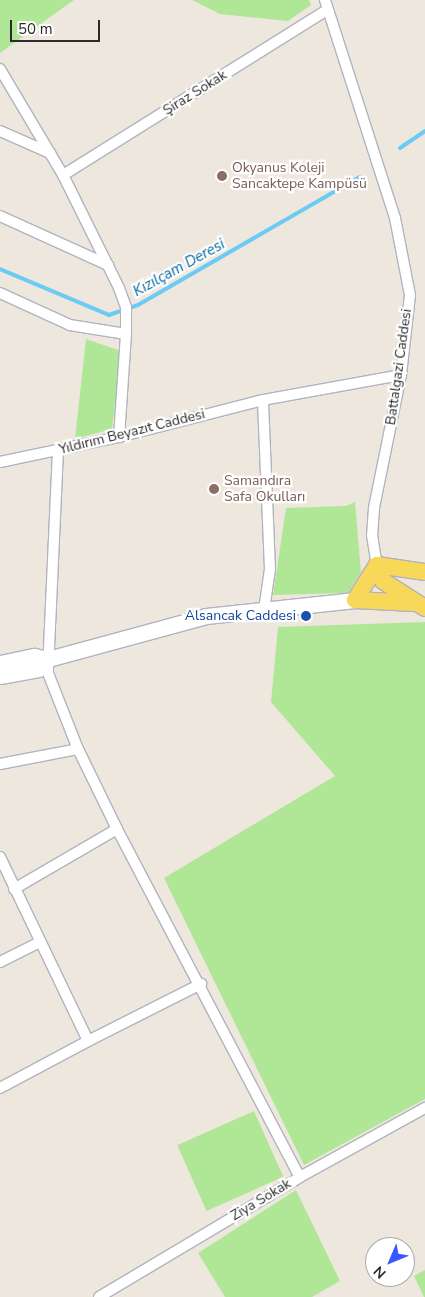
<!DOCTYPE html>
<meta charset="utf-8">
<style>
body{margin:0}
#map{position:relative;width:425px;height:1297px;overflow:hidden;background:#eee7dd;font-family:"Nunito Sans",sans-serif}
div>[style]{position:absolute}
.green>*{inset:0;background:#afe797;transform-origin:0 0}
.stream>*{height:4px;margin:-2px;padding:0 2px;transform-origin:2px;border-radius:2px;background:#6bcbf5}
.roads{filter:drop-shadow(1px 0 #b1b3c0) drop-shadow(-1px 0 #b1b3c0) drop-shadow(0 1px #b1b3c0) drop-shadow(0 -1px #b1b3c0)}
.street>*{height:10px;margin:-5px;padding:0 5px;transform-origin:5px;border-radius:5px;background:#fff}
.secondary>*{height:15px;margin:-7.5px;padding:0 7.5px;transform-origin:7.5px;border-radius:7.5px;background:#fff}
.primary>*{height:16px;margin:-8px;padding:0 8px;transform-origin:8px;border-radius:8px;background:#f8d858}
.dots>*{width:14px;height:14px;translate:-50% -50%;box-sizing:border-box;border:2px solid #fff;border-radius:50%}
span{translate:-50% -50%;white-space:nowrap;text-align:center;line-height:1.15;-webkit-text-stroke:4.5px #fff;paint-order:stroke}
.street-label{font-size:14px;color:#2b2b2b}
.education-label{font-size:14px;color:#785e54}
.left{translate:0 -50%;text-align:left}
.transit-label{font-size:14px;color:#164399}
.right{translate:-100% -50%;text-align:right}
.water-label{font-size:15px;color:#0768a4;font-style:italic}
.north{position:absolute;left:365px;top:1237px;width:50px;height:50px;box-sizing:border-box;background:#fff;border:1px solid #aaa;border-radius:50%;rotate:225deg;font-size:14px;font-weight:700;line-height:20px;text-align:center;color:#2b2b2b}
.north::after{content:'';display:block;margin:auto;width:18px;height:22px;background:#3956ff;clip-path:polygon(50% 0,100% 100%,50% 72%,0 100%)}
.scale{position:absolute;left:10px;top:20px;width:90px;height:22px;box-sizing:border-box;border:2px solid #2b2b2b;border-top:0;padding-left:6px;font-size:15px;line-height:18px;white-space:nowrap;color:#2b2b2b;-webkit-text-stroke:4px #fff;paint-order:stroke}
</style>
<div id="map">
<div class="green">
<div style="clip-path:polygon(0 0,74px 0,0 53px)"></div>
<div style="clip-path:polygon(192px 0,309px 0,311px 5px,288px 21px,220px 14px)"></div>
<div style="clip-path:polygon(86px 339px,121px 351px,112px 429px,75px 439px)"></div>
<div style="clip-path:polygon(355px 502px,361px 572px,348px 593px,273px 595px,286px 508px,346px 506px)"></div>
<div style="clip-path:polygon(425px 622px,425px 1099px,304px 1165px,164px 878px,335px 776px,271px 702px,278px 627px)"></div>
<div style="left:254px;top:1111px;width:72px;height:84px;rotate:66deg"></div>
<div style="clip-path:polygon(296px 1190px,340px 1281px,312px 1297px,225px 1297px,198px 1253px)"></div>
<div style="clip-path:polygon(425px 1270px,425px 1297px,424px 1297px,414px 1276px)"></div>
</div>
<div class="stream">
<div style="left:400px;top:148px;width:30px;rotate:-34deg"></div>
<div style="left:0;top:269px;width:118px;rotate:22.9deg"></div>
<div style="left:109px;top:315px;width:31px;rotate:-19deg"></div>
<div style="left:138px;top:305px;width:256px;rotate:-30deg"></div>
</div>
<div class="roads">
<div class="street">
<div style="left:325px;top:0;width:229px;rotate:72.2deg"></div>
<div style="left:395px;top:218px;width:78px;rotate:79deg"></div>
<div style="left:410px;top:295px;width:81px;rotate:96.4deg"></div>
<div style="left:401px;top:375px;width:136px;rotate:101.5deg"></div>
<div style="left:374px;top:508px;width:27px;rotate:94deg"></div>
<div style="left:372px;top:535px;width:30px;rotate:81deg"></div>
<div style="left:0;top:69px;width:123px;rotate:59.3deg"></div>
<div style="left:63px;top:175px;width:126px;rotate:63.6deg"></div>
<div style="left:119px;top:288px;width:20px;rotate:70deg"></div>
<div style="left:126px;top:307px;width:27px;rotate:90deg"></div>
<div style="left:126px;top:334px;width:57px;rotate:-170.9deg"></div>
<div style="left:70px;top:325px;width:77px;rotate:-155.4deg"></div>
<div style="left:0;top:131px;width:55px;rotate:23.7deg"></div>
<div style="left:63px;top:175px;width:311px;rotate:-32deg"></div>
<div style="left:0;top:216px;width:119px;rotate:24.4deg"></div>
<div style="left:119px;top:437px;width:103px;rotate:-86.1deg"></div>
<div style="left:58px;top:450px;width:223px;rotate:92.6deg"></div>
<div style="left:48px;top:673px;width:82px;rotate:68.5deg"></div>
<div style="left:78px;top:749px;width:89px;rotate:64deg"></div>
<div style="left:117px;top:829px;width:393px;rotate:62.3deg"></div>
<div style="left:0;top:462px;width:122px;rotate:-11.9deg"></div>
<div style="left:119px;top:437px;width:149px;rotate:-14.4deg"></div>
<div style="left:264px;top:610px;width:41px;rotate:-81.7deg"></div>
<div style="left:270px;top:569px;width:169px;rotate:-92.4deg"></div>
<div style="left:263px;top:400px;width:140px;rotate:-10.3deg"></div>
<div style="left:0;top:764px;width:79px;rotate:-10.9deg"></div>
<div style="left:0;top:857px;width:204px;rotate:64.4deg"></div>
<div style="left:88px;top:1041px;width:100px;rotate:151.9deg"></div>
<div style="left:14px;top:889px;width:119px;rotate:-30.2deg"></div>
<div style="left:0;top:962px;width:45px;rotate:-26.6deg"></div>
<div style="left:88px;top:1041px;width:127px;rotate:-26.8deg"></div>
<div style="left:99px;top:1297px;width:234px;rotate:-30.8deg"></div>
<div style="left:300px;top:1177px;width:143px;rotate:-28.9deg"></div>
</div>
<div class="secondary">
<div style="left:0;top:663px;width:35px;rotate:-12deg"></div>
<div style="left:34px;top:656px;width:14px;rotate:12deg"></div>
<div style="left:0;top:676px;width:39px;rotate:-10deg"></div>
<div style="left:38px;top:669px;width:14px;rotate:-45deg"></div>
<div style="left:48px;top:659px;width:164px;rotate:-15.2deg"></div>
<div style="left:206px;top:616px;width:150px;rotate:-6.1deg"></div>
</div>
<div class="primary">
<div style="left:377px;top:565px;width:41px;rotate:122.2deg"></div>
<div style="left:355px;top:600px;width:58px;rotate:3deg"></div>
<div style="left:377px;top:565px;width:17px;rotate:69deg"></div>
<div style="left:383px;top:581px;width:50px;rotate:32.7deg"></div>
<div style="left:377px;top:565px;width:49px;rotate:8.3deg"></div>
</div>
</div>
<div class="dots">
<div style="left:222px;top:176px;background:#8d6e63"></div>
<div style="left:214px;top:489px;background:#8d6e63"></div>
<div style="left:306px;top:616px;background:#1a4fb4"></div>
</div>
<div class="street-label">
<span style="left:195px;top:93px;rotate:-32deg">Şiraz Sokak</span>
<span style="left:399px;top:367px;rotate:-82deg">Battalgazi Caddesi</span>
<span style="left:132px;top:432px;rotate:-14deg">Yıldırım Beyazıt Caddesi</span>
<span style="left:261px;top:1200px;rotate:-31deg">Ziya Sokak</span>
</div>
<div class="education-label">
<span class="left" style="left:232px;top:176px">Okyanus Koleji<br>Sancaktepe Kampüsü</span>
<span class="left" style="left:224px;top:489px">Samandıra<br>Safa Okulları</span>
</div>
<div class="transit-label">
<span class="right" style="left:296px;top:616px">Alsancak Caddesi</span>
</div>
<div class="water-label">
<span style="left:179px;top:268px;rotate:-29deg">Kızılçam Deresi</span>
</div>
<div class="north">N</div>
<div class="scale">50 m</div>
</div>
